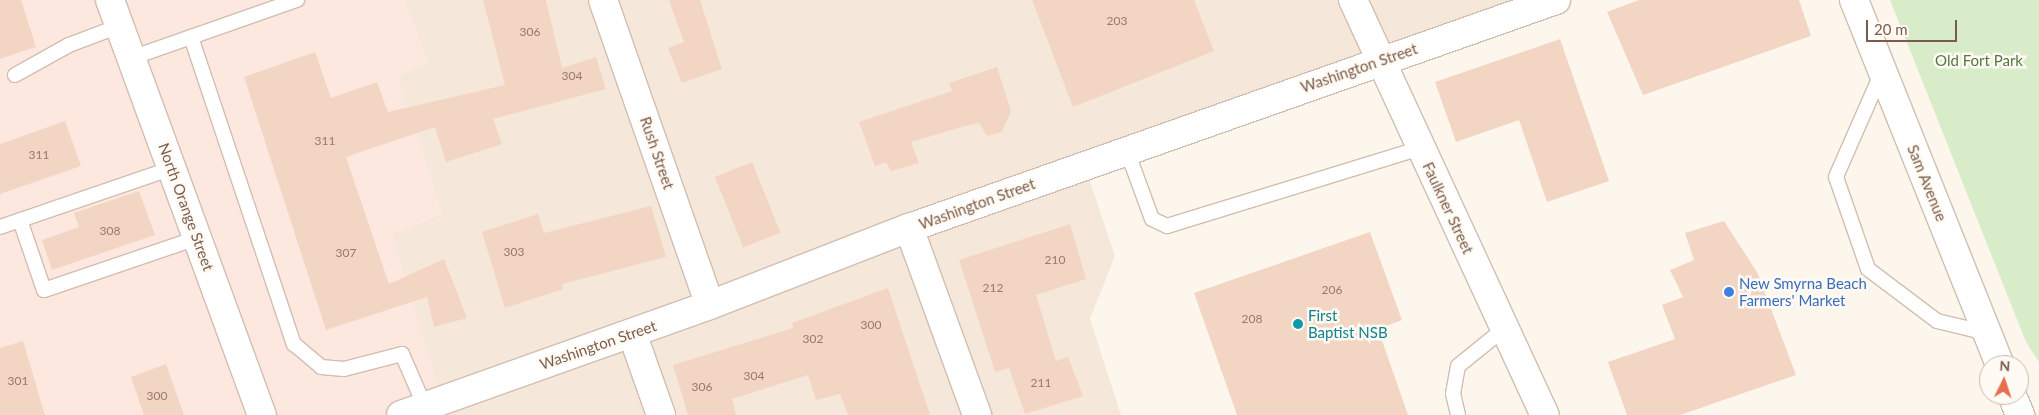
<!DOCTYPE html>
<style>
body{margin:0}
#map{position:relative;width:2039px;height:415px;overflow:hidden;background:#fdf6ec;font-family:Lato,sans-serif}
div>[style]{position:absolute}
.residential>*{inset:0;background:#f5e8da}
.commercial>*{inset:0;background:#fde8e0}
.green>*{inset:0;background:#d8ecc9}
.building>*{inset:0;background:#f3d5c3;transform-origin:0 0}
.roads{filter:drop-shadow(1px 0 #d1beb0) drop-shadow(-1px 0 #d1beb0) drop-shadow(0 1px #d1beb0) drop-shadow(0 -1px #d1beb0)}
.service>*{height:14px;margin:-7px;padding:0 7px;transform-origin:7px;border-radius:7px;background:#fff}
.minor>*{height:28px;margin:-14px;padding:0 14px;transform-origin:14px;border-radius:14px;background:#fff}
.tertiary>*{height:28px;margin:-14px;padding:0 14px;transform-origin:14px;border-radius:14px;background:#fff}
.dots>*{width:14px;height:14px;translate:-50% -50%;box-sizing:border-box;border:2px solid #fffaf3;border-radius:50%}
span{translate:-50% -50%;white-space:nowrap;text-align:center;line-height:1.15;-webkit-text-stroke:5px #fffaf3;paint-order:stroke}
.number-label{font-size:12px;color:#987a6a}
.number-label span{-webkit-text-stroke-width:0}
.park-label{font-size:15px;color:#537a41}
.street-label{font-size:15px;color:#7a5c4d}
.shop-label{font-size:15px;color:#366cbe}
.left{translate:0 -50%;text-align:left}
.culture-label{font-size:15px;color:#0d838f}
.north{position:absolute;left:1979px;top:355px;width:50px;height:50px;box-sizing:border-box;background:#fffaf3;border:1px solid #cabbb1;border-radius:50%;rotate:4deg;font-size:14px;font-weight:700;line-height:20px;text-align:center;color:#7a5c4d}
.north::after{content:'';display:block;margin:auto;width:18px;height:22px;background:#e76f51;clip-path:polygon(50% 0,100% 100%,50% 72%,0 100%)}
.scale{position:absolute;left:1866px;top:20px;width:91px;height:22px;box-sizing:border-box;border:2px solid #7a5c4d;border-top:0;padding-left:6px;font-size:15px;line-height:18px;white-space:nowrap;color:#7a5c4d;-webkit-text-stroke:4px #fffaf3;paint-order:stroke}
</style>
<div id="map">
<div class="residential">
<div style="clip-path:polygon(404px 0,1556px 0,1085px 166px,1115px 256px,1090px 319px,1121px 415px,428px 415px,392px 233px,442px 214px,397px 76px,428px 63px)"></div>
</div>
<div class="commercial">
<div style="clip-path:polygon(0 0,404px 0,428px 63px,398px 76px,442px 214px,392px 234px,442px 400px,428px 415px,0 415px)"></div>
</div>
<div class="green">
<div style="clip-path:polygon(1890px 0,2039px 0,2039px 362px,2026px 342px)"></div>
</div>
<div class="building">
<div style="clip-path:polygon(0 0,21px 0,36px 47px,0 59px)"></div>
<div style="clip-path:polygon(483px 0,546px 0,562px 68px,596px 57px,606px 89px,493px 119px,502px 144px,446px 162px,435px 127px,346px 157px,389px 284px,444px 259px,467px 318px,434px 327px,427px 297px,326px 330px,244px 77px,315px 52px,331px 98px,377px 82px,388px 112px,505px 85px)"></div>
<div style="clip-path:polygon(669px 0,700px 0,722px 69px,682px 83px,668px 48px,684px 42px)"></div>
<div style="clip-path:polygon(1032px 0,1194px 0,1214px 51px,1073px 107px)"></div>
<div style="clip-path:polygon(1639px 0,1799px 0,1811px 36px,1643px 95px,1607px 12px)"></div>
<div style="clip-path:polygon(1560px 39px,1609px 181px,1547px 202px,1519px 120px,1456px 142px,1435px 82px)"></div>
<div style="clip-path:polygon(997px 67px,1011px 111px,1002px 132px,987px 136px,979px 123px,965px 126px,911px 142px,919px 163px,891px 171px,886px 162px,875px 166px,859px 122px,952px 91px,949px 83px)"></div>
<div style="clip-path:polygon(65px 121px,81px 166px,0 194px,0 144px)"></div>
<div style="left:752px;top:162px;width:76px;height:40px;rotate:68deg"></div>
<div style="clip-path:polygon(139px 191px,155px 235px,52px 270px,42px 240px,79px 227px,74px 213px)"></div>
<div style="clip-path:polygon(651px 206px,666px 257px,562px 284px,563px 289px,505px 308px,482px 232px,538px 214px,544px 233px)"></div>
<div style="clip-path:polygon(1724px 221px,1757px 272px,1796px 375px,1680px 415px,1627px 415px,1608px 362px,1675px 339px,1662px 305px,1683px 297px,1670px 270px,1694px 260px,1685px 233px)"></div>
<div style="clip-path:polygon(1070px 224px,1086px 279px,1036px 295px,1056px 361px,1068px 357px,1083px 396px,1025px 414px,1009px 368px,995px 372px,959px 260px)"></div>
<div style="clip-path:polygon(1370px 232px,1402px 320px,1378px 329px,1408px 415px,1237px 415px,1194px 293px)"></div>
<div style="clip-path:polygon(888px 288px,930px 415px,848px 415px,840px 394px,816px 400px,808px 375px,732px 399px,736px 415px,688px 415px,673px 365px,793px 328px,792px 323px)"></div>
<div style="clip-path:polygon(23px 341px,45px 415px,0 415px,0 348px)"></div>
<div style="clip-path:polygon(166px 364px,184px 415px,144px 415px,131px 377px)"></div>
</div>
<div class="roads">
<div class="service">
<div style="left:191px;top:37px;width:324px;rotate:71.5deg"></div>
<div style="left:294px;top:344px;width:35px;rotate:40deg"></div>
<div style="left:321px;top:367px;width:23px;rotate:5deg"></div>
<div style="left:344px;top:369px;width:60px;rotate:-14.5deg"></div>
<div style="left:402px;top:354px;width:58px;rotate:66.5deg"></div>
<div style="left:131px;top:58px;width:176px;rotate:-19.3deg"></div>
<div style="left:1882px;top:72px;width:115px;rotate:113.7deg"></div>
<div style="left:1836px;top:177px;width:97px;rotate:70.8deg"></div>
<div style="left:1868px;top:269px;width:86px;rotate:37deg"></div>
<div style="left:1937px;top:321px;width:51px;rotate:13.5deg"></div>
<div style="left:15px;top:75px;width:62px;rotate:-29.1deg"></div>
<div style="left:69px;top:45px;width:53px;rotate:-20.8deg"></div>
<div style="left:1127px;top:151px;width:72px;rotate:69.8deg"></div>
<div style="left:1152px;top:219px;width:17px;rotate:25deg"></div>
<div style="left:1167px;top:226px;width:265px;rotate:-17.1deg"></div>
<div style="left:20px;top:220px;width:74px;rotate:71.1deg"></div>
<div style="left:44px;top:290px;width:162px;rotate:-18.8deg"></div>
<div style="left:0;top:227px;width:182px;rotate:-18.9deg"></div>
<div style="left:1458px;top:415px;width:22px;rotate:-103deg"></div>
<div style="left:1453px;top:394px;width:28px;rotate:-80deg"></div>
<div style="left:1458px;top:366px;width:60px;rotate:-39deg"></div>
</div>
<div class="minor">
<div style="left:110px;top:0;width:442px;rotate:69.9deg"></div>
<div style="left:603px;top:0;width:323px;rotate:70.7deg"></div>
<div style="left:1353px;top:0;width:457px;rotate:65.2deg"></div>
<div style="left:1854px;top:0;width:393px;rotate:68.2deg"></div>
<div style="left:909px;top:228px;width:199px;rotate:70deg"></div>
<div style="left:632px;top:333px;width:87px;rotate:70.5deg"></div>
<div style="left:2012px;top:395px;width:22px;rotate:68deg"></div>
</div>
<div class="tertiary">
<div style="left:401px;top:415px;width:328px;rotate:-19.6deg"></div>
<div style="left:710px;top:305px;width:213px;rotate:-21.2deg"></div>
<div style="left:909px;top:228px;width:686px;rotate:-19.41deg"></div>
</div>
</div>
<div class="dots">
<div style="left:1729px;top:292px;background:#3f7fe0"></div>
<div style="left:1298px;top:324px;background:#0f9aa8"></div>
</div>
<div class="number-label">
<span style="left:1117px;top:21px">203</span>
<span style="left:530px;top:32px">306</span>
<span style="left:572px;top:76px">304</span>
<span style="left:325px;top:141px">311</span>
<span style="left:39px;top:155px">311</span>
<span style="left:110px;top:231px">308</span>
<span style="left:514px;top:252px">303</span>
<span style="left:346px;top:253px">307</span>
<span style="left:1055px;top:260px">210</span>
<span style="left:993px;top:288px">212</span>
<span style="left:1332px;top:290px">206</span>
<span style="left:1252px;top:319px">208</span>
<span style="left:871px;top:325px">300</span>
<span style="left:813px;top:339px">302</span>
<span style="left:754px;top:376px">304</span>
<span style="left:18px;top:381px">301</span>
<span style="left:1041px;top:383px">211</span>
<span style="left:702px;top:387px">306</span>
<span style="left:157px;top:396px">300</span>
</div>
<div class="park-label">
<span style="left:1979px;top:61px">Old Fort Park</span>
</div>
<div class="street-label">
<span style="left:1359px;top:68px;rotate:-19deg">Washington Street</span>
<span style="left:657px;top:153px;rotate:71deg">Rush Street</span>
<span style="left:1927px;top:183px;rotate:68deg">Sam Avenue</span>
<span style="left:977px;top:204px;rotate:-20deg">Washington Street</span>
<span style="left:186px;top:207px;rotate:70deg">North Orange Street</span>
<span style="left:1448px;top:208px;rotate:65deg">Faulkner Street</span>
<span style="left:598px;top:345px;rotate:-19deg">Washington Street</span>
</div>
<div class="shop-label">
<span class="left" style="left:1739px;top:292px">New Smyrna Beach<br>Farmers' Market</span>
</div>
<div class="culture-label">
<span class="left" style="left:1308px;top:324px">First<br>Baptist NSB</span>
</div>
<div class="north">N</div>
<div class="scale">20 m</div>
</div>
